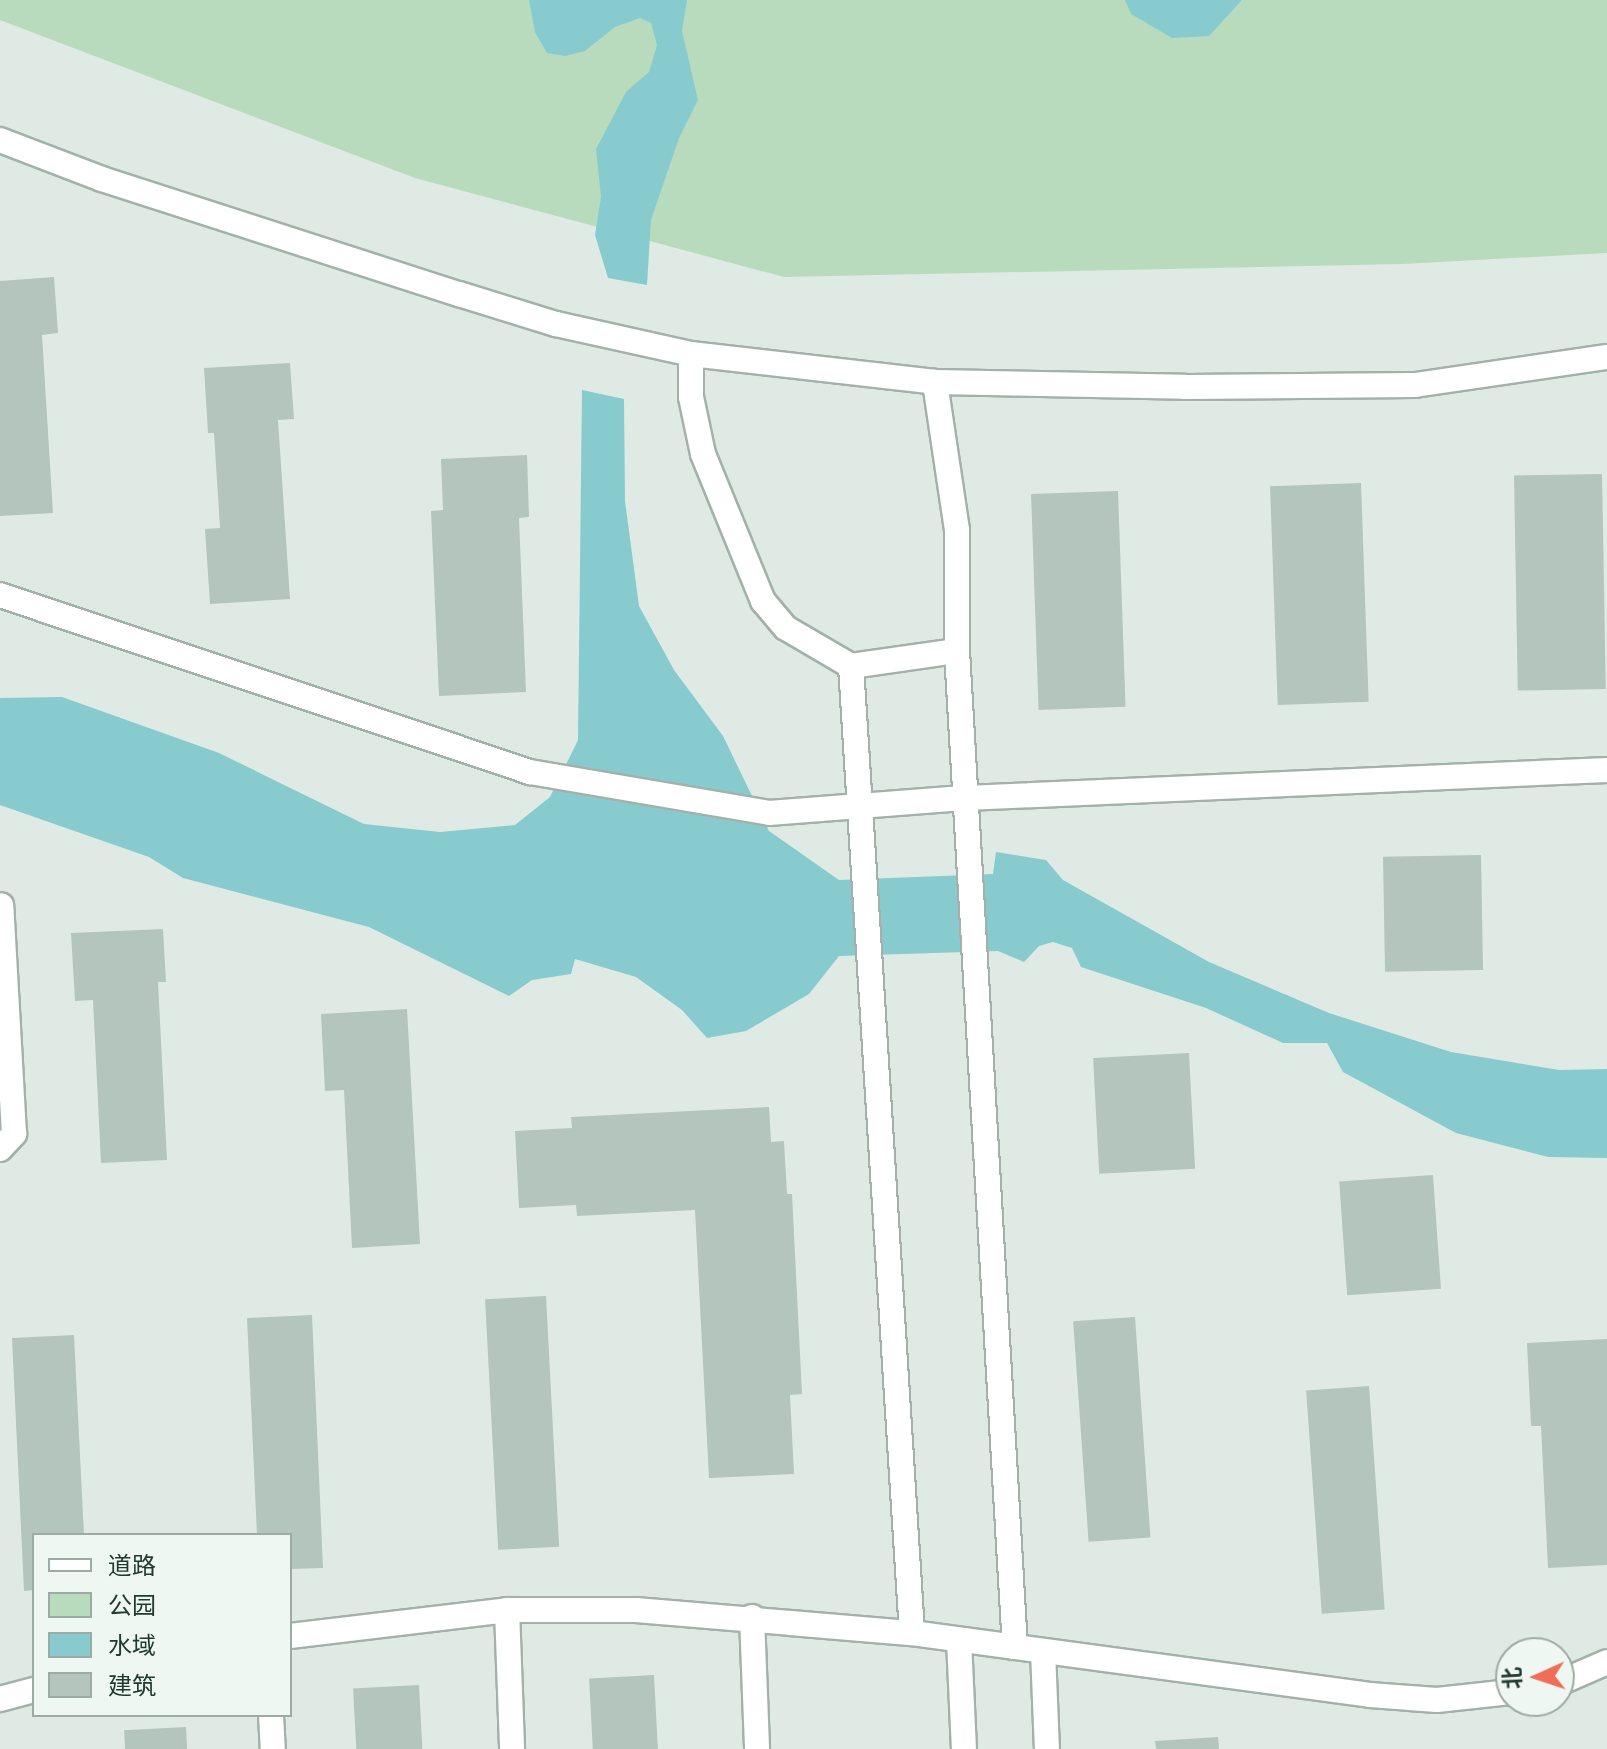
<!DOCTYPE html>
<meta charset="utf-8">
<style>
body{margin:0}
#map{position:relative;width:1607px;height:1749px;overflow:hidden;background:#dfeae4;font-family:"Source Sans 3","Noto Sans SC",sans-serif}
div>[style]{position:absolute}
.green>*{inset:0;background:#b8dbbe}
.water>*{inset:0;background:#87cbcf}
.building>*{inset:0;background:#b4c5bd;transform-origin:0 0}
.roads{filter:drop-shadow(2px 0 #a2b2aa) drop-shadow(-2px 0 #a2b2aa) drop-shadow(0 2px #a2b2aa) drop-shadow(0 -2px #a2b2aa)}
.minor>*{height:24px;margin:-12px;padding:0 12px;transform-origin:12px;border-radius:12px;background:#fff}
span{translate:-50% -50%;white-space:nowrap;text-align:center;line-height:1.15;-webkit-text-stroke:8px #eff7f2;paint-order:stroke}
.legend{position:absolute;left:32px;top:1533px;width:260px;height:184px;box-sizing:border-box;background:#eff7f2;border:2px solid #9caba4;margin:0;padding:10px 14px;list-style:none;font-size:24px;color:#203a30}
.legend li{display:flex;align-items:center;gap:16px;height:40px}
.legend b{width:40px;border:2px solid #9caba4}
.north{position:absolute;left:1495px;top:1637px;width:80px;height:80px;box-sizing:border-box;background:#eff7f2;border:2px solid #9caba4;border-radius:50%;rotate:267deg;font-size:22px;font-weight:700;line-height:32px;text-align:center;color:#203a30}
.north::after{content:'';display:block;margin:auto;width:28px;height:36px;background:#f06d57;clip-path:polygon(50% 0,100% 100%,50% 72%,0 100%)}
</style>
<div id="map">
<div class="green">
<div style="clip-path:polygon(0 0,1607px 0,1607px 253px,1403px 264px,784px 277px,415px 178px,0 20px)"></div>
</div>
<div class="water">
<div style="clip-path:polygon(529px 0,687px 0,682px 31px,698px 100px,679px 138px,651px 220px,647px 285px,608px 278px,595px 235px,601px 197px,596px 149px,626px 92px,649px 72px,657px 45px,651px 23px,640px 18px,615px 27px,585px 51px,565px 56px,547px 53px,535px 32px)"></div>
<div style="clip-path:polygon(1125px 0,1242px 0,1209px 36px,1172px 38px,1131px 14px)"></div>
<div style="clip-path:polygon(582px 390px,624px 399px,625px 501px,639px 606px,674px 670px,723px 736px,769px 831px,839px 880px,993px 874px,996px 852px,1046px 860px,1063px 880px,1209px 962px,1329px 1013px,1451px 1052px,1559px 1070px,1607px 1069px,1607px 1158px,1548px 1157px,1456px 1133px,1343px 1072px,1327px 1043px,1283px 1043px,1206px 1008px,1081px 967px,1072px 948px,1053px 942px,1039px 946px,1024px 962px,998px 951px,839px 956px,809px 994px,746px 1031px,707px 1038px,682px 1010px,636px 977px,575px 959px,571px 974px,532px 980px,509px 996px,369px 927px,183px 878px,149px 857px,0 805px,0 698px,62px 697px,219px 753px,364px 824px,440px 832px,515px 825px,550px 797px,578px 740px)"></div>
</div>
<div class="building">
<div style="clip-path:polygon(54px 277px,58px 333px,42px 335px,53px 513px,0 516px,0 281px)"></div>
<div style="clip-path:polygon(290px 363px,294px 419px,278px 420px,290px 599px,210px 604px,205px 529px,220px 528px,214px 433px,208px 433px,204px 368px)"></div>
<div style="clip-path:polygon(527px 455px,529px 517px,519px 518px,526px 692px,439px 696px,431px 511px,443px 510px,441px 459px)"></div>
<div style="left:1602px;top:474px;width:215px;height:88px;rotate:89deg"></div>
<div style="left:1361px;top:483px;width:219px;height:91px;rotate:88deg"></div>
<div style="left:1118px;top:491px;width:216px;height:87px;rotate:88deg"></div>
<div style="left:1481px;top:855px;width:115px;height:98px;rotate:89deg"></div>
<div style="clip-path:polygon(163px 929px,166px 982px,158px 982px,167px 1160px,101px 1163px,93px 1000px,75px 1001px,71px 933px)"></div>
<div style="clip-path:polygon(407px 1009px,420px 1244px,352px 1248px,344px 1090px,325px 1091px,321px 1014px)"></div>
<div style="left:1189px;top:1053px;width:116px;height:96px;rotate:87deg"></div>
<div style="clip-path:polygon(769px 1107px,771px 1142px,784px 1141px,787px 1194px,792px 1194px,802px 1394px,790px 1395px,794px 1474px,709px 1478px,695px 1210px,577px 1216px,576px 1205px,519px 1208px,515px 1131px,572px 1128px,571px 1117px)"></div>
<div style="left:1433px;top:1175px;width:114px;height:94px;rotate:86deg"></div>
<div style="left:546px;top:1296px;width:251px;height:61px;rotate:87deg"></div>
<div style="clip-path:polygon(312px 1315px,323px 1568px,290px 1569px,290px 1535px,257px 1535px,247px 1318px)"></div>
<div style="left:1135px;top:1317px;width:221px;height:62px;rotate:86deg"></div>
<div style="clip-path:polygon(74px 1335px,84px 1535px,34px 1535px,34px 1590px,24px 1591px,12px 1338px)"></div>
<div style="clip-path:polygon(1607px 1339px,1607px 1565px,1548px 1568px,1541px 1426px,1531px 1426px,1527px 1343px)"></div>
<div style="left:1369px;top:1386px;width:224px;height:63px;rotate:86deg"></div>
<div style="left:654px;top:1675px;width:74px;height:65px;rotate:87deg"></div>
<div style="left:419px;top:1685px;width:64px;height:66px;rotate:87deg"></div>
<div style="left:186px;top:1727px;width:22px;height:62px;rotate:87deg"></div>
<div style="clip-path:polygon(1218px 1737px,1219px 1749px,1156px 1749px,1155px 1741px)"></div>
</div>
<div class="roads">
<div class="minor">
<div style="left:0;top:140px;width:109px;rotate:20.9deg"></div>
<div style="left:102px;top:179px;width:375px;rotate:17.9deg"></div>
<div style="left:459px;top:294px;width:102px;rotate:17.2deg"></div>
<div style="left:556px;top:324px;width:138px;rotate:12.5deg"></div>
<div style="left:691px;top:354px;width:246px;rotate:6.5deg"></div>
<div style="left:935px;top:382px;width:250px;rotate:1.1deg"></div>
<div style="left:1185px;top:387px;width:230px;rotate:-0.5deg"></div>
<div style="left:1415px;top:385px;width:194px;rotate:-8.3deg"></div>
<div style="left:691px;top:354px;width:43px;rotate:90deg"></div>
<div style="left:691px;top:397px;width:58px;rotate:78.1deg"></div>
<div style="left:703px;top:454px;width:159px;rotate:67.8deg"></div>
<div style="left:763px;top:601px;width:35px;rotate:50deg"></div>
<div style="left:786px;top:628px;width:75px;rotate:30.3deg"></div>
<div style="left:851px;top:666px;width:107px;rotate:-8.1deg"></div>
<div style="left:957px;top:651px;width:121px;rotate:-90deg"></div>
<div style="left:957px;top:530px;width:150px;rotate:-98.5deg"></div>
<div style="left:0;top:595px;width:559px;rotate:18.47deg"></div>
<div style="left:530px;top:772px;width:242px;rotate:9.7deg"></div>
<div style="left:769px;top:813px;width:198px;rotate:-4.4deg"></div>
<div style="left:966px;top:798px;width:642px;rotate:-2.5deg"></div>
<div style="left:957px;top:651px;width:998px;rotate:86.67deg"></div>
<div style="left:851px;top:666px;width:969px;rotate:86.39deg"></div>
<div style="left:0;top:1149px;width:21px;rotate:-47deg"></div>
<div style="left:14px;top:1134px;width:229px;rotate:-93.2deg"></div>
<div style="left:507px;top:1610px;width:139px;rotate:87.9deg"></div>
<div style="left:752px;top:1617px;width:132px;rotate:87.8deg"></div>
<div style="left:290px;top:1636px;width:219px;rotate:-6.8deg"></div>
<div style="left:507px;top:1610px;width:129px"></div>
<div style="left:636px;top:1610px;width:277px;rotate:4.8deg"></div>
<div style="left:912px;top:1633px;width:462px;rotate:7.7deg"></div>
<div style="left:1370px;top:1695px;width:67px;rotate:4.3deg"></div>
<div style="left:1437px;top:1700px;width:74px;rotate:-6.2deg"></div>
<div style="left:959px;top:1640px;width:109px;rotate:87.4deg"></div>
<div style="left:1043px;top:1651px;width:98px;rotate:87.7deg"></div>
<div style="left:1559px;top:1683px;width:52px;rotate:-23.6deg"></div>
<div style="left:0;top:1699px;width:35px;rotate:-15deg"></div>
<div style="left:271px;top:1715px;width:34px;rotate:87deg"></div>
</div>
</div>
<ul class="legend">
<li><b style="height:10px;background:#fff"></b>道路</li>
<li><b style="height:22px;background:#b8dbbe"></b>公园</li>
<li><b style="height:22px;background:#87cbcf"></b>水域</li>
<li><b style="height:22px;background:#b4c5bd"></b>建筑</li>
</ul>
<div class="north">北</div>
</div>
